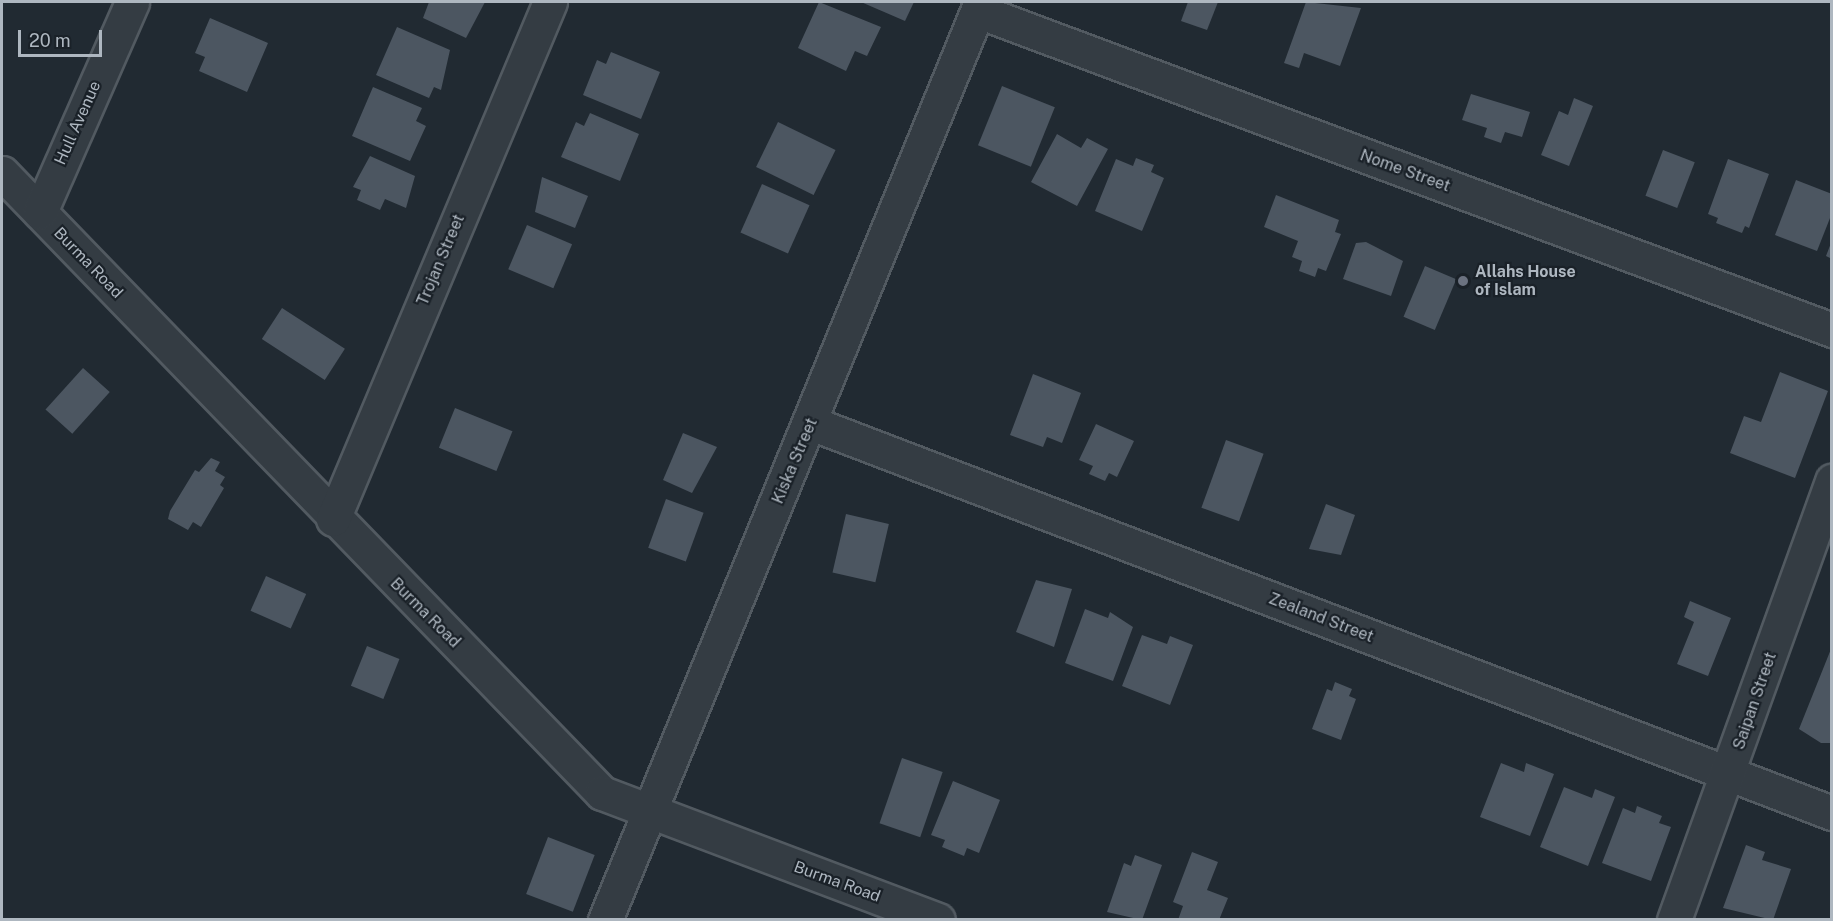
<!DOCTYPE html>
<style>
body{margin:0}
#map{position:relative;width:1833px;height:921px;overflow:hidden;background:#212a32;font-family:"Public Sans",sans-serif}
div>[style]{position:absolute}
.building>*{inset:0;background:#4c5661;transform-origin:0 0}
.roads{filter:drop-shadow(2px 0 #525a61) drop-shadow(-2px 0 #525a61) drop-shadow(0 2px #525a61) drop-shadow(0 -2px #525a61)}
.minor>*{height:33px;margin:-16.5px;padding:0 16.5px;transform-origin:16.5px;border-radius:16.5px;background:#343c43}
.dots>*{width:16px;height:16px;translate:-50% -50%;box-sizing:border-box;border:3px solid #1a2128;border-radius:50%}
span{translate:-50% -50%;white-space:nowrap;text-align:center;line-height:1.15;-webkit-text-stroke:4.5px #1a2128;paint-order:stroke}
.street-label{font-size:16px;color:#aeb7c0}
.poi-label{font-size:16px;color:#aeb7c0;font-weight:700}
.left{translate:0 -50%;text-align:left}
.frame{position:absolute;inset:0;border:3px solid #aeb7c0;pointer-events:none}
.scale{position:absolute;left:18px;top:30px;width:84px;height:27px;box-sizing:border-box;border:3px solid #aeb7c0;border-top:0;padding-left:8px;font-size:18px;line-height:21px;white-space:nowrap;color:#aeb7c0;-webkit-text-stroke:4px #1a2128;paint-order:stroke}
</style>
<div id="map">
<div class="building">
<div style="clip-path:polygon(429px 2px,485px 2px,466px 38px,423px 18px)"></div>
<div style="clip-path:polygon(819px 2px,881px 27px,867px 56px,855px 51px,846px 71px,798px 48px)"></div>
<div style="clip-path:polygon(861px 2px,914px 2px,905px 21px)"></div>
<div style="clip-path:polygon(1188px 2px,1218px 2px,1207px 30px,1181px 21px)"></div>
<div style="clip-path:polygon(1306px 2px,1361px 8px,1340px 66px,1304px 53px,1299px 68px,1284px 63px)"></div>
<div style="clip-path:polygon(210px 18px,268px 43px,247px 92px,199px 71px,205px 57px,195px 53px)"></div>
<div style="clip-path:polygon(397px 27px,450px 50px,441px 90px,434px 87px,429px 98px,376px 75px)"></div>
<div style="clip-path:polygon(611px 52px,660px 72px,641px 119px,583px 95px,597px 60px,606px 64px)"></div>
<div style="left:1002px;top:86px;width:57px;height:64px;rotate:22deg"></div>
<div style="clip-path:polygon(373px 87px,422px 108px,416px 121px,426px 126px,410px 161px,352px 136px)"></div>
<div style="clip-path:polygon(1471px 94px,1530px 112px,1522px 137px,1505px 132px,1501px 143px,1484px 137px,1487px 128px,1462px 120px)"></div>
<div style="clip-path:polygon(1574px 98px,1593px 106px,1569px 166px,1541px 155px,1559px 111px,1568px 115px)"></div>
<div style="clip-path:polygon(590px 113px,639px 134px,620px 181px,561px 157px,576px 122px,584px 126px)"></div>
<div style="left:778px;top:122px;width:64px;height:50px;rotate:26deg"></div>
<div style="clip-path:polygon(1057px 134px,1081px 148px,1087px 138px,1108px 149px,1077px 206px,1031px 182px)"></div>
<div style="left:1663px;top:150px;width:34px;height:49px;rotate:21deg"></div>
<div style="clip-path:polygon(370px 156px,415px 176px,406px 208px,385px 199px,380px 210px,357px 200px,361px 190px,353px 187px)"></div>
<div style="clip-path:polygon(1136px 158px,1154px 165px,1151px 172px,1164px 178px,1142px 231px,1095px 211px,1116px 159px,1133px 166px)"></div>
<div style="clip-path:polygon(1728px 159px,1769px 174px,1749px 228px,1745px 226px,1742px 233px,1716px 223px,1718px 218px,1708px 214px)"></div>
<div style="clip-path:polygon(542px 177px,588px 196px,575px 228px,535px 212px)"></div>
<div style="clip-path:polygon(1796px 180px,1832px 194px,1832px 213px,1817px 251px,1775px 235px)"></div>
<div style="left:762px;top:184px;width:52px;height:53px;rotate:24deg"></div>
<div style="clip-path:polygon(1276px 195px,1339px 220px,1335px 232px,1341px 234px,1326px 271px,1318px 268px,1315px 277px,1299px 271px,1302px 261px,1292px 257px,1298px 241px,1264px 227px)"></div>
<div style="left:527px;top:225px;width:49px;height:48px;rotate:23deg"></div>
<div style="clip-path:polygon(1366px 242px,1403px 261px,1391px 296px,1343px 279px,1356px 243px)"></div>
<div style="clip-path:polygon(1831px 243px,1832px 243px,1832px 259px,1826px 256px)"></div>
<div style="left:1425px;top:266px;width:34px;height:55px;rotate:23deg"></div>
<div style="left:282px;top:308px;width:75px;height:37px;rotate:33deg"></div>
<div style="left:83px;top:368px;width:36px;height:56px;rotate:42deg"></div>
<div style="clip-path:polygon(1780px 372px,1828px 391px,1795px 478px,1730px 453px,1744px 416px,1761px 422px)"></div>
<div style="clip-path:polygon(1033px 374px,1081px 393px,1062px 443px,1047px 437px,1043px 447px,1010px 435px)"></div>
<div style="left:455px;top:408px;width:62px;height:43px;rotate:22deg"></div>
<div style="clip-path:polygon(1096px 424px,1134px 441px,1117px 477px,1109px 473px,1105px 481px,1089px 474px,1093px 466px,1079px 460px)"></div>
<div style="clip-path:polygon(683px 433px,717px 447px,692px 493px,663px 480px)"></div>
<div style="left:1226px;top:440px;width:40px;height:72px;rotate:20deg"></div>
<div style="clip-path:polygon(211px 458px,220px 462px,215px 471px,225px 477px,220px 485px,224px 488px,201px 527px,193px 522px,188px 530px,168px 519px,170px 511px,195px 470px,199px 472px)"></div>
<div style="left:666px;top:499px;width:40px;height:52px;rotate:20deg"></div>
<div style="clip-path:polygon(1326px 504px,1355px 515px,1341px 555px,1309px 549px)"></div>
<div style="left:846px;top:514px;width:44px;height:60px;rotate:13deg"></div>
<div style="left:266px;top:576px;width:44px;height:38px;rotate:24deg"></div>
<div style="clip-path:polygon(1036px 580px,1072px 589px,1054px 647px,1016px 632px)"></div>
<div style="clip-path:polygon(1690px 601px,1731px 618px,1708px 676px,1677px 664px,1694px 622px,1684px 617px)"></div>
<div style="clip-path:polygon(1085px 609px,1108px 618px,1110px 612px,1133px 627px,1113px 681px,1065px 663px)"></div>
<div style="clip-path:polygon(1142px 635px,1167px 644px,1170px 636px,1193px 645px,1170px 705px,1122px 686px)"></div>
<div style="left:367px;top:646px;width:35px;height:43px;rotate:22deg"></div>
<div style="clip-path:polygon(1831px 649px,1832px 743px,1821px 743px,1799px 729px)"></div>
<div style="clip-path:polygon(1335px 682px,1352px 689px,1349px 696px,1356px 699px,1341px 740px,1312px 729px,1327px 689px,1332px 691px)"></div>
<div style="left:902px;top:758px;width:43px;height:69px;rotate:19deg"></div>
<div style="clip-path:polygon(1501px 763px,1524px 772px,1526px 763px,1554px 774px,1530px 836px,1480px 817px)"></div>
<div style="clip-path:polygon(953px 781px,1000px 800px,979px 853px,967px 848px,964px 856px,942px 847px,945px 840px,931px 835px)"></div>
<div style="clip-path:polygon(1564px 787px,1592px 798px,1595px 789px,1615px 797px,1588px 866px,1540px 847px)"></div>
<div style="clip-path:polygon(1637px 806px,1662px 816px,1659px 823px,1671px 827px,1651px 881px,1602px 863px,1623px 808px,1635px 813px)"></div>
<div style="left:548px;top:837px;width:50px;height:61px;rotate:21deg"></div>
<div style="clip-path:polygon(1746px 845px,1765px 852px,1762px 860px,1791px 869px,1773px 920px,1723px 908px)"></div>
<div style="clip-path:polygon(1192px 852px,1218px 862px,1207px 890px,1228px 898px,1219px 920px,1178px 920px,1183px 906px,1173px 902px)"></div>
<div style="clip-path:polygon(1135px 855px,1162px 865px,1142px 920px,1107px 912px,1124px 863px,1131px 866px)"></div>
</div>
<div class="roads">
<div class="minor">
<div style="left:978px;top:11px;width:912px;rotate:20.48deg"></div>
<div style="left:2px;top:173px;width:863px;rotate:45.94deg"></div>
<div style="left:602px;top:793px;width:359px;rotate:20.7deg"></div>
<div style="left:40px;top:212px;width:229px;rotate:-66.3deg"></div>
<div style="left:811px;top:423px;width:1093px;rotate:20.91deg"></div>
<div style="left:333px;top:519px;width:561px;rotate:-67.23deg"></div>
<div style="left:605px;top:920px;width:992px;rotate:-67.73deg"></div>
<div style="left:1674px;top:920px;width:467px;rotate:-70.2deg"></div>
</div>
</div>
<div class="dots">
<div style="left:1463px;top:281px;background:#6b7280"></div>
</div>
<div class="street-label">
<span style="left:78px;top:123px;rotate:-66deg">Hull Avenue</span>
<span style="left:1405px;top:171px;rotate:20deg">Nome Street</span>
<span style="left:441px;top:260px;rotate:-67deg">Trojan Street</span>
<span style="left:88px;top:263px;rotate:46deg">Burma Road</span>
<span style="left:795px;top:461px;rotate:-67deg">Kiska Street</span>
<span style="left:425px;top:613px;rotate:45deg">Burma Road</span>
<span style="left:1321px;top:618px;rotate:21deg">Zealand Street</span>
<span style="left:1755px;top:701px;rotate:-71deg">Saipan Street</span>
<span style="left:837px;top:882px;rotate:20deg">Burma Road</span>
</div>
<div class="poi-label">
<span class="left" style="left:1475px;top:281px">Allahs House<br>of Islam</span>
</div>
<div class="frame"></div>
<div class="scale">20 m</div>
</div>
